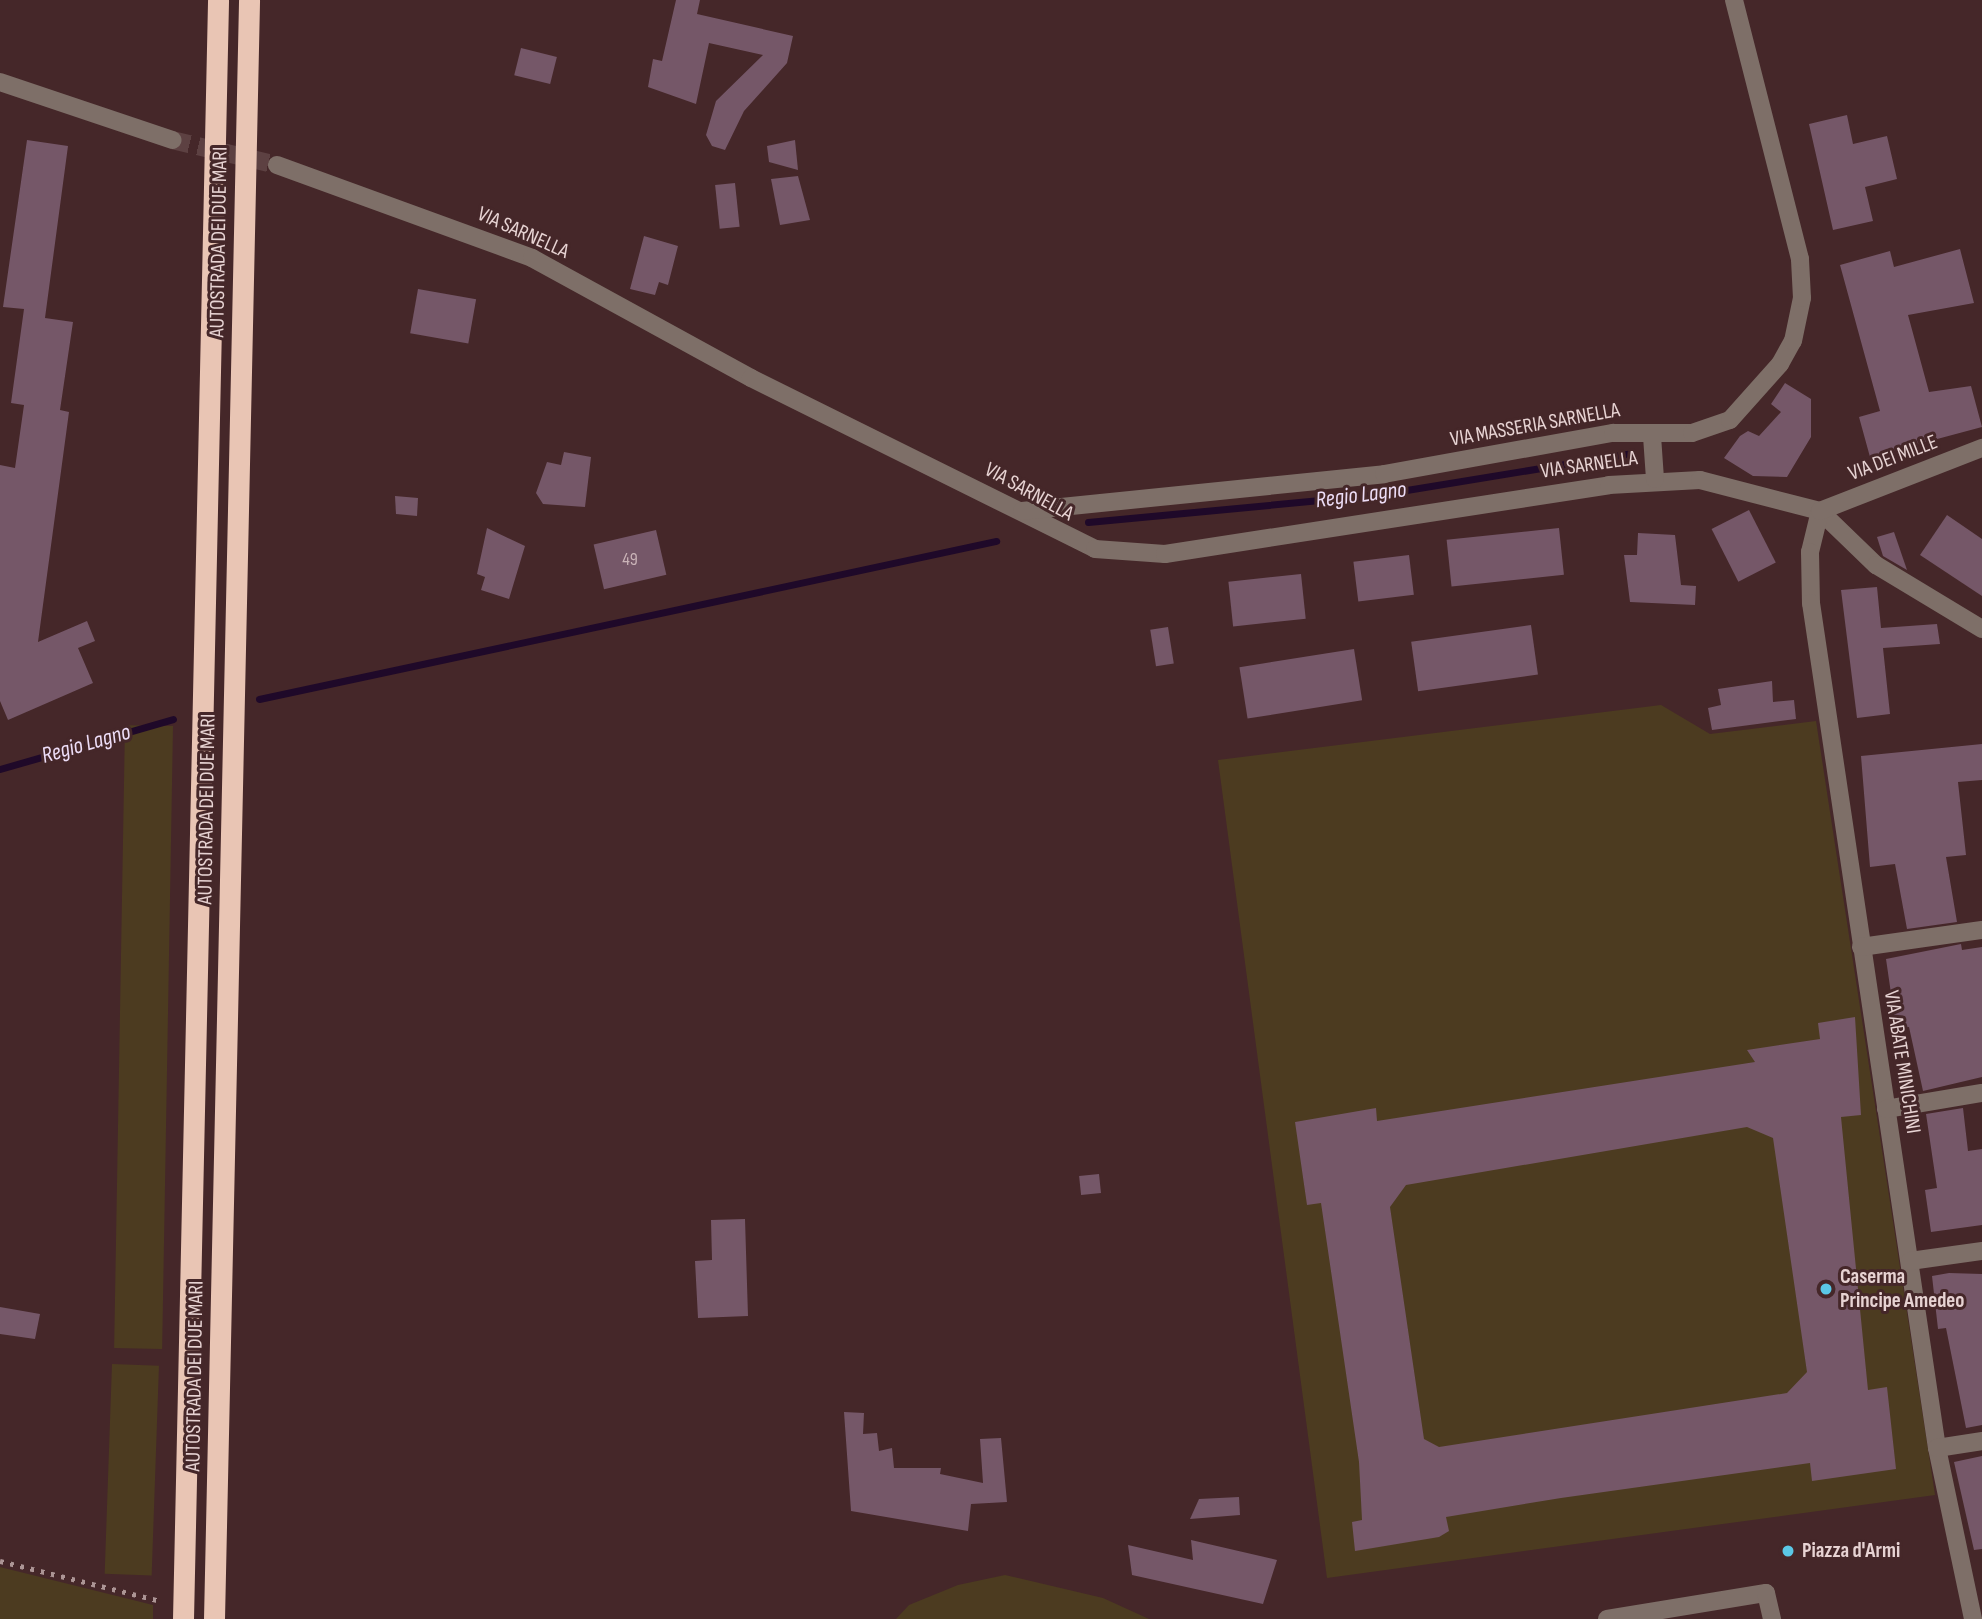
<!DOCTYPE html>
<style>
body{margin:0}
#map{position:relative;width:1982px;height:1619px;overflow:hidden;background:#452729;font-family:"Sofia Sans Condensed",sans-serif}
div>[style]{position:absolute}
.green>*{inset:0;background:#4c3b20;transform-origin:0 0}
.stream>*{height:7px;margin:-3.5px;padding:0 3.5px;transform-origin:3.5px;border-radius:3.5px;background:#1f0929}
.building>*{inset:0;background:#755768;transform-origin:0 0}
.minor-tunnel>*{height:18px;margin-top:-9px;transform-origin:0;background:repeating-linear-gradient(90deg,#5d4142 0 18px,transparent 0 27px)}
.minor>*{height:18px;margin:-9px;padding:0 9px;transform-origin:9px;border-radius:9px;background:#7e6f68}
.highway>*{height:21px;margin:-10.5px;padding:0 10.5px;transform-origin:10.5px;border-radius:10.5px;background:#e9c5b4}
.rail>*{height:5px;margin-top:-2.5px;transform-origin:0;background:repeating-linear-gradient(90deg,#ac9595 0 3.5px,transparent 0 10.5px)}
.dots>*{width:19px;height:19px;translate:-50% -50%;box-sizing:border-box;border:4px solid #452729;border-radius:50%}
span{translate:-50% -50%;white-space:nowrap;text-align:center;line-height:1.15;-webkit-text-stroke:6px #452729;paint-order:stroke}
.number-label{font-size:18px;color:#cab4b8}
.number-label span{-webkit-text-stroke-width:0}
.street-label{font-size:21px;color:#e7d3d3}
.poi-label{font-size:21px;color:#e7d3d3;font-weight:700}
.left{translate:0 -50%;text-align:left}
.water-label{font-size:23px;color:#edddf7;font-style:italic}
</style>
<div id="map">
<div class="green">
<div style="clip-path:polygon(1661px 705px,1710px 734px,1816px 721px,1935px 1495px,1327px 1578px,1218px 760px)"></div>
<div style="left:173px;top:726px;width:623px;height:48px;rotate:91deg"></div>
<div style="left:112px;top:1364px;width:47px;height:210px;rotate:2deg"></div>
<div style="clip-path:polygon(0 1567px,153px 1605px,153px 1619px,0 1619px)"></div>
<div style="clip-path:polygon(1005px 1575px,1103px 1598px,1149px 1619px,896px 1619px,909px 1605px,958px 1585px)"></div>
</div>
<div class="stream">
<div style="left:1088px;top:522px;width:289px;rotate:-5.4deg"></div>
<div style="left:1376px;top:495px;width:259px;rotate:-9.3deg"></div>
<div style="left:259px;top:699px;width:754px;rotate:-12.1deg"></div>
<div style="left:0;top:769px;width:180px;rotate:-16.1deg"></div>
</div>
<div class="building">
<div style="clip-path:polygon(676px 0,700px 0,697px 14px,793px 36px,787px 63px,744px 111px,725px 150px,712px 146px,706px 135px,716px 101px,763px 55px,709px 43px,696px 104px,648px 87px,653px 59px,662px 61px)"></div>
<div style="left:521px;top:48px;width:37px;height:28px;rotate:14deg"></div>
<div style="clip-path:polygon(1847px 115px,1853px 144px,1887px 136px,1897px 179px,1865px 187px,1873px 221px,1833px 230px,1809px 124px)"></div>
<div style="clip-path:polygon(27px 140px,68px 146px,45px 318px,73px 322px,60px 410px,69px 412px,38px 642px,87px 621px,95px 641px,78px 648px,93px 683px,8px 720px,0 701px,0 465px,15px 468px,24px 405px,11px 403px,24px 309px,3px 307px)"></div>
<div style="clip-path:polygon(795px 140px,798px 170px,769px 162px,767px 146px)"></div>
<div style="clip-path:polygon(798px 176px,810px 220px,780px 225px,771px 179px)"></div>
<div style="left:735px;top:183px;width:44px;height:20px;rotate:84deg"></div>
<div style="clip-path:polygon(644px 236px,678px 246px,668px 285px,659px 282px,655px 295px,630px 289px)"></div>
<div style="clip-path:polygon(1960px 249px,1974px 303px,1908px 315px,1929px 392px,1971px 386px,1982px 427px,1870px 457px,1859px 417px,1880px 411px,1840px 265px,1890px 251px,1894px 267px)"></div>
<div style="left:418px;top:289px;width:59px;height:45px;rotate:10deg"></div>
<div style="clip-path:polygon(1785px 383px,1811px 399px,1811px 437px,1787px 477px,1753px 476px,1724px 458px,1740px 436px,1748px 431px,1759px 436px,1781px 412px,1771px 404px)"></div>
<div style="clip-path:polygon(564px 452px,591px 457px,585px 507px,543px 504px,536px 493px,547px 462px,561px 465px)"></div>
<div style="clip-path:polygon(395px 496px,418px 498px,417px 516px,396px 514px)"></div>
<div style="left:1749px;top:510px;width:59px;height:42px;rotate:63deg"></div>
<div style="clip-path:polygon(1947px 515px,1982px 539px,1982px 596px,1920px 555px)"></div>
<div style="clip-path:polygon(487px 528px,525px 546px,509px 599px,481px 590px,485px 577px,477px 574px)"></div>
<div style="left:1559px;top:528px;width:47px;height:113px;rotate:84deg"></div>
<div style="left:656px;top:530px;width:46px;height:64px;rotate:77deg"></div>
<div style="clip-path:polygon(1894px 532px,1907px 570px,1883px 556px,1877px 537px)"></div>
<div style="clip-path:polygon(1638px 533px,1675px 535px,1681px 585px,1696px 586px,1695px 605px,1630px 602px,1624px 555px,1637px 555px)"></div>
<div style="left:1409px;top:555px;width:40px;height:56px;rotate:83deg"></div>
<div style="left:1301px;top:574px;width:45px;height:73px;rotate:84deg"></div>
<div style="clip-path:polygon(1877px 587px,1881px 628px,1937px 624px,1940px 644px,1883px 648px,1890px 714px,1857px 718px,1841px 590px)"></div>
<div style="left:1531px;top:625px;width:50px;height:121px;rotate:82deg"></div>
<div style="left:1168px;top:627px;width:37px;height:18px;rotate:81deg"></div>
<div style="left:1354px;top:649px;width:52px;height:116px;rotate:81deg"></div>
<div style="clip-path:polygon(1772px 681px,1773px 702px,1794px 700px,1796px 719px,1712px 730px,1708px 708px,1721px 705px,1718px 689px)"></div>
<div style="clip-path:polygon(1982px 744px,1982px 780px,1958px 782px,1966px 855px,1946px 857px,1957px 922px,1907px 929px,1895px 864px,1870px 867px,1861px 756px)"></div>
<div style="clip-path:polygon(1961px 944px,1962px 950px,1982px 947px,1982px 1077px,1923px 1091px,1909px 1027px,1896px 1028px,1886px 959px)"></div>
<div style="clip-path:polygon(evenodd,1855px 1017px,1861px 1115px,1841px 1117px,1868px 1390px,1887px 1387px,1896px 1469px,1812px 1481px,1810px 1463px,1561px 1498px,1446px 1517px,1449px 1531px,1439px 1537px,1355px 1551px,1352px 1522px,1362px 1520px,1359px 1462px,1321px 1203px,1307px 1205px,1295px 1122px,1376px 1108px,1377px 1121px,1755px 1062px,1747px 1050px,1820px 1039px,1818px 1023px,1855px 1017px,1747px 1127px,1773px 1138px,1807px 1372px,1787px 1393px,1439px 1447px,1424px 1439px,1390px 1207px,1406px 1185px,1747px 1127px)"></div>
<div style="clip-path:polygon(1963px 1108px,1968px 1151px,1982px 1149px,1982px 1225px,1931px 1232px,1925px 1190px,1937px 1188px,1926px 1114px)"></div>
<div style="left:1099px;top:1174px;width:19px;height:20px;rotate:84deg"></div>
<div style="clip-path:polygon(745px 1219px,748px 1316px,698px 1318px,695px 1261px,712px 1260px,711px 1220px)"></div>
<div style="clip-path:polygon(1949px 1273px,1982px 1274px,1982px 1425px,1966px 1428px,1946px 1328px,1938px 1329px,1932px 1276px)"></div>
<div style="clip-path:polygon(0 1307px,40px 1314px,35px 1339px,0 1334px)"></div>
<div style="clip-path:polygon(844px 1412px,864px 1413px,863px 1434px,877px 1433px,879px 1451px,892px 1448px,894px 1468px,941px 1468px,940px 1474px,983px 1483px,980px 1439px,1001px 1438px,1007px 1502px,971px 1504px,968px 1531px,851px 1511px)"></div>
<div style="clip-path:polygon(1982px 1456px,1982px 1549px,1974px 1550px,1954px 1462px)"></div>
<div style="clip-path:polygon(1239px 1497px,1240px 1515px,1190px 1519px,1199px 1499px)"></div>
<div style="clip-path:polygon(1191px 1540px,1277px 1560px,1263px 1604px,1132px 1575px,1128px 1545px,1193px 1560px)"></div>
</div>
<div class="minor-tunnel">
<div style="left:172px;top:140px;width:108px;rotate:13.4deg"></div>
</div>
<div class="minor">
<div style="left:0;top:82px;width:182px;rotate:18.6deg"></div>
<div style="left:277px;top:165px;width:271px;rotate:20deg"></div>
<div style="left:532px;top:258px;width:250px;rotate:28.7deg"></div>
<div style="left:751px;top:378px;width:384px;rotate:26.4deg"></div>
<div style="left:1095px;top:549px;width:70px;rotate:4.1deg"></div>
<div style="left:1165px;top:554px;width:449px;rotate:-8.8deg"></div>
<div style="left:1609px;top:485px;width:91px;rotate:-3.1deg"></div>
<div style="left:1700px;top:480px;width:124px;rotate:14.5deg"></div>
<div style="left:1820px;top:511px;width:78px;rotate:44deg"></div>
<div style="left:1876px;top:565px;width:124px;rotate:31.1deg"></div>
<div style="left:1652px;top:436px;width:43px;rotate:86deg"></div>
<div style="left:1022px;top:511px;width:364px;rotate:-5.8deg"></div>
<div style="left:1384px;top:474px;width:233px;rotate:-10.2deg"></div>
<div style="left:1613px;top:433px;width:79px"></div>
<div style="left:1692px;top:433px;width:40px;rotate:-18.9deg"></div>
<div style="left:1730px;top:420px;width:75px;rotate:-48.2deg"></div>
<div style="left:1780px;top:364px;width:26px;rotate:-61deg"></div>
<div style="left:1793px;top:341px;width:44px;rotate:-78.2deg"></div>
<div style="left:1802px;top:298px;width:39px;rotate:-93deg"></div>
<div style="left:1800px;top:259px;width:267px;rotate:-104.3deg"></div>
<div style="left:1820px;top:511px;width:42px;rotate:103.7deg"></div>
<div style="left:1810px;top:552px;width:51px;rotate:88.9deg"></div>
<div style="left:1811px;top:603px;width:854px;rotate:81.52deg"></div>
<div style="left:1937px;top:1448px;width:175px;rotate:78.1deg"></div>
<div style="left:1820px;top:511px;width:174px;rotate:-21.3deg"></div>
<div style="left:1861px;top:947px;width:122px;rotate:-8deg"></div>
<div style="left:1886px;top:1109px;width:97px;rotate:-9.5deg"></div>
<div style="left:1910px;top:1261px;width:73px;rotate:-7.9deg"></div>
<div style="left:1937px;top:1448px;width:46px;rotate:-8.8deg"></div>
<div style="left:1607px;top:1619px;width:161px;rotate:-9.3deg"></div>
<div style="left:1766px;top:1593px;width:27px;rotate:77deg"></div>
</div>
<div class="highway">
<div style="left:183px;top:1619px;width:1619px;rotate:-88.76deg"></div>
<div style="left:214px;top:1619px;width:1619px;rotate:-88.76deg"></div>
</div>
<div class="rail">
<div style="left:0;top:1561px;width:162px;rotate:14deg"></div>
</div>
<div class="dots">
<div style="left:1826px;top:1289px;background:#5bc8e6"></div>
<div style="left:1788px;top:1551px;background:#5bc8e6"></div>
</div>
<div class="number-label">
<span style="left:630px;top:560px">49</span>
</div>
<div class="street-label">
<span style="left:523px;top:233px;rotate:24deg">VIA SARNELLA</span>
<span style="left:219px;top:242px;rotate:-89deg">AUTOSTRADA DEI DUE MARI</span>
<span style="left:1535px;top:425px;rotate:-10deg">VIA MASSERIA SARNELLA</span>
<span style="left:1893px;top:458px;rotate:-21deg">VIA DEI MILLE</span>
<span style="left:1589px;top:465px;rotate:-8deg">VIA SARNELLA</span>
<span style="left:1029px;top:492px;rotate:29deg">VIA SARNELLA</span>
<span style="left:207px;top:809px;rotate:-89deg">AUTOSTRADA DEI DUE MARI</span>
<span style="left:1902px;top:1062px;rotate:81deg">VIA ABATE MINICHINI</span>
<span style="left:195px;top:1376px;rotate:-89deg">AUTOSTRADA DEI DUE MARI</span>
</div>
<div class="poi-label">
<span class="left" style="left:1840px;top:1289px">Caserma<br>Principe Amedeo</span>
<span class="left" style="left:1802px;top:1551px">Piazza d'Armi</span>
</div>
<div class="water-label">
<span style="left:1361px;top:495px;rotate:-7deg">Regio Lagno</span>
<span style="left:86px;top:744px;rotate:-16deg">Regio Lagno</span>
</div>
</div>
